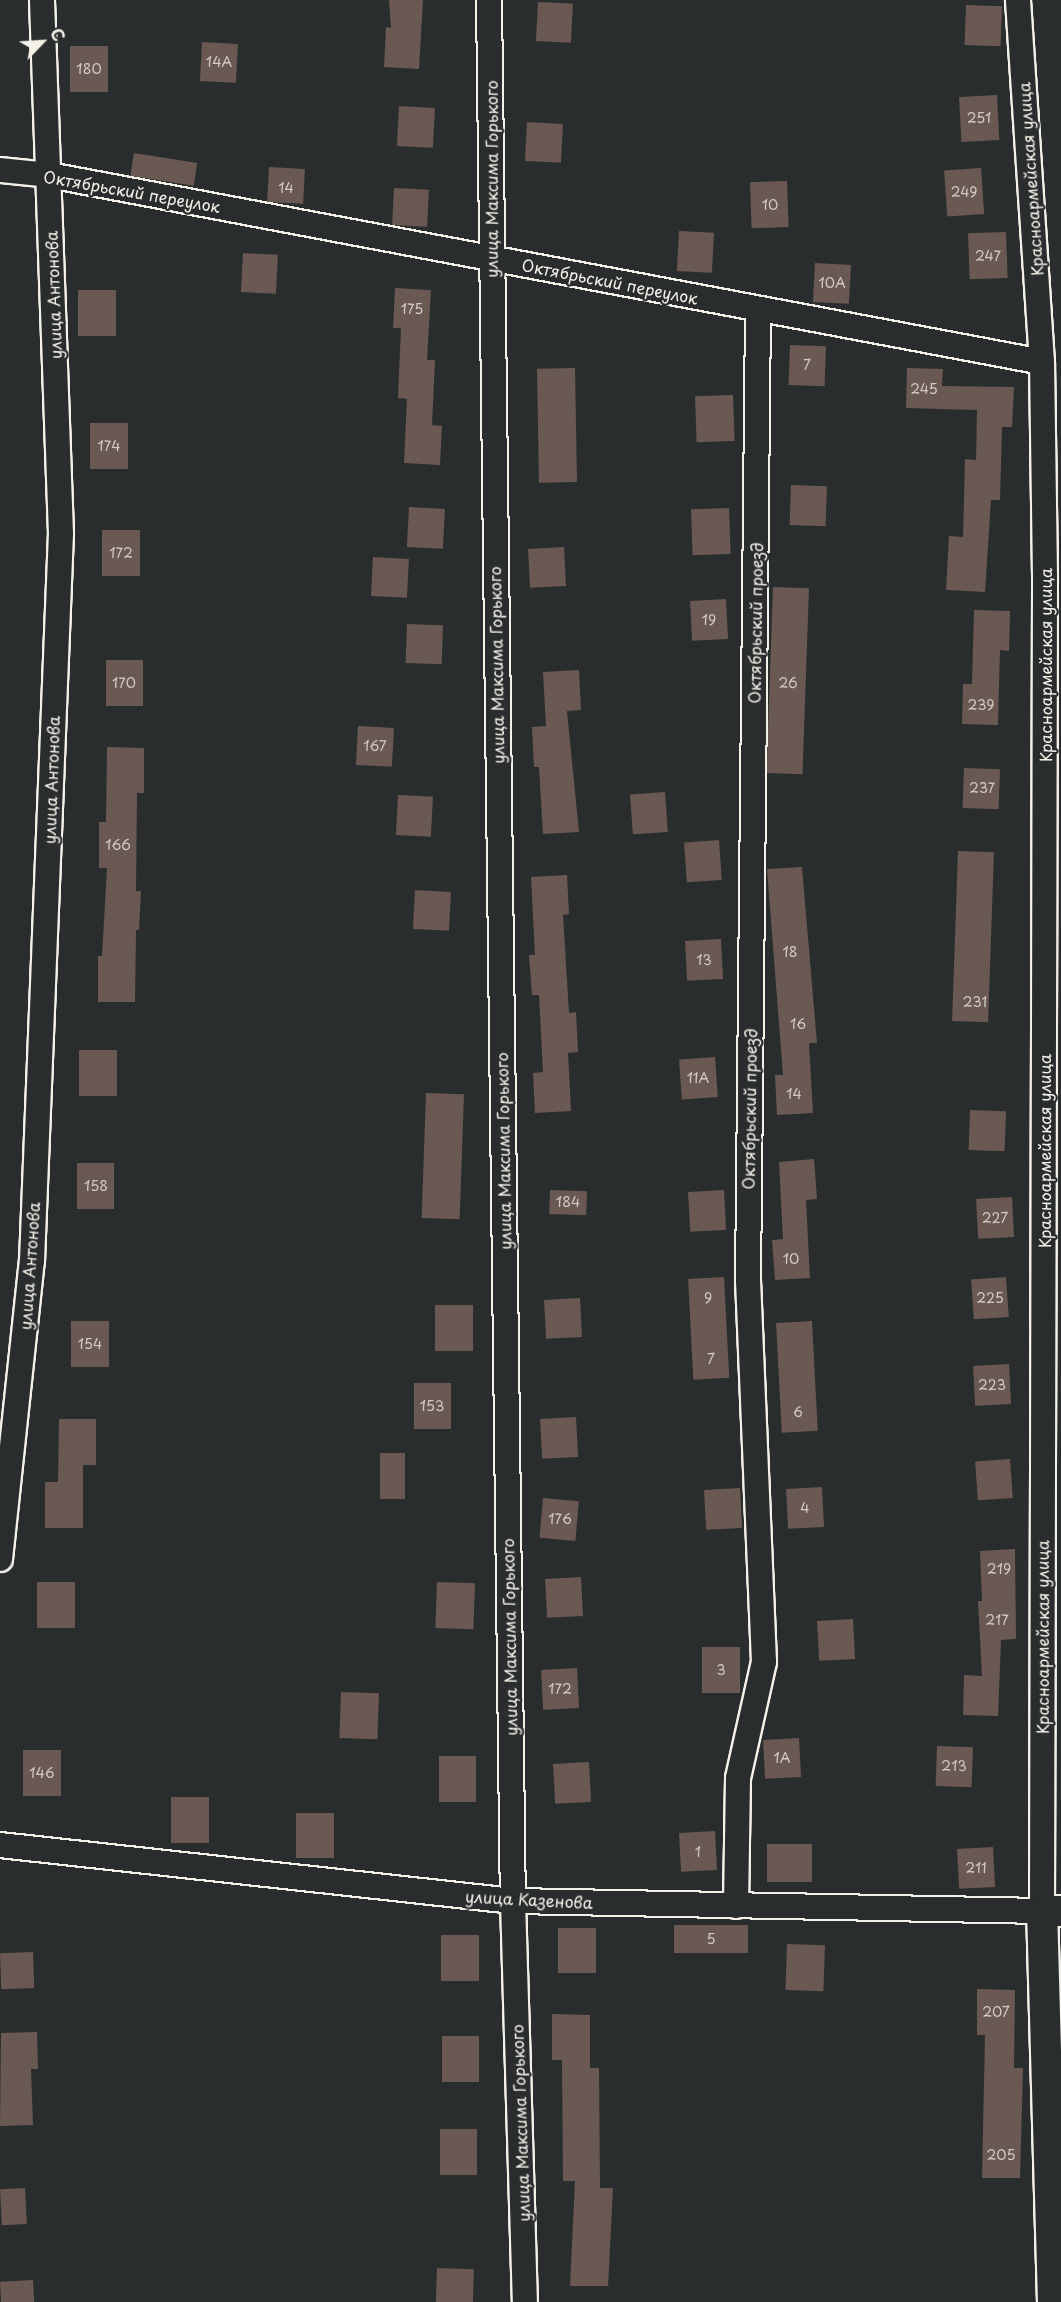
<!DOCTYPE html>
<meta charset="utf-8">
<style>
body{margin:0}
#map{position:relative;width:1061px;height:2302px;overflow:hidden;background:#2a2d2e;font-family:"Playpen Sans",sans-serif}
div>[style]{position:absolute}
.building>*{inset:0;background:#695952;transform-origin:0 0}
.roads{filter:drop-shadow(2px 0 #f4f1e8) drop-shadow(-2px 0 #f4f1e8) drop-shadow(0 2px #f4f1e8) drop-shadow(0 -2px #f4f1e8)}
.minor>*{height:24px;margin:-12px;padding:0 12px;transform-origin:12px;border-radius:12px;background:#2a2d2e}
.tertiary>*{height:30px;margin:-15px;padding:0 15px;transform-origin:15px;border-radius:15px;background:#2a2d2e}
span{translate:-50% -50%;white-space:nowrap;text-align:center;line-height:1.15;-webkit-text-stroke:4.5px #2a2d2e;paint-order:stroke}
.number-label{font-size:14px;color:#d1cbc2}
.number-label span{-webkit-text-stroke-width:0}
.street-label{font-size:16px;color:#f4f1e8}
.north{position:absolute;left:12px;top:12px;width:60px;height:60px;-webkit-text-stroke:4px #2a2d2e;paint-order:stroke;rotate:65deg;font-size:16px;font-weight:700;line-height:24px;text-align:center;color:#f4f1e8}
.north::after{content:'';display:block;margin:auto;width:21px;height:27px;background:#f4f1e8;clip-path:polygon(50% 0,100% 100%,50% 72%,0 100%)}
</style>
<div id="map">
<div class="building">
<div style="clip-path:polygon(389px 0,423px 0,419px 69px,384px 67px,386px 27px,391px 28px)"></div>
<div style="left:538px;top:2px;width:35px;height:39px;rotate:3deg"></div>
<div style="left:966px;top:5px;width:36px;height:40px;rotate:2deg"></div>
<div style="left:202px;top:42px;width:36px;height:39px;rotate:3deg"></div>
<div style="left:70px;top:46px;width:38px;height:46px"></div>
<div style="left:997px;top:95px;width:45px;height:38px;rotate:87deg"></div>
<div style="left:399px;top:106px;width:36px;height:40px;rotate:3deg"></div>
<div style="left:527px;top:122px;width:36px;height:39px;rotate:3deg"></div>
<div style="left:134px;top:153px;width:64px;height:23px;rotate:9deg"></div>
<div style="left:269px;top:167px;width:36px;height:35px;rotate:3deg"></div>
<div style="left:981px;top:168px;width:46px;height:37px;rotate:86deg"></div>
<div style="left:787px;top:181px;width:46px;height:37px;rotate:88deg"></div>
<div style="left:394px;top:188px;width:35px;height:37px;rotate:3deg"></div>
<div style="left:679px;top:231px;width:35px;height:40px;rotate:3deg"></div>
<div style="left:1006px;top:232px;width:46px;height:38px;rotate:88deg"></div>
<div style="left:243px;top:253px;width:35px;height:39px;rotate:3deg"></div>
<div style="left:815px;top:263px;width:36px;height:39px;rotate:3deg"></div>
<div style="clip-path:polygon(395px 288px,431px 290px,427px 360px,435px 360px,432px 425px,442px 426px,440px 465px,404px 463px,407px 399px,398px 398px,401px 328px,393px 328px)"></div>
<div style="left:78px;top:290px;width:38px;height:46px"></div>
<div style="left:790px;top:345px;width:36px;height:40px;rotate:2deg"></div>
<div style="left:575px;top:368px;width:114px;height:38px;rotate:89deg"></div>
<div style="clip-path:polygon(907px 368px,943px 369px,942px 386px,1014px 387px,1012px 427px,1002px 427px,1000px 500px,991px 500px,985px 592px,946px 590px,949px 536px,963px 537px,965px 459px,976px 460px,977px 410px,906px 408px)"></div>
<div style="left:733px;top:395px;width:46px;height:38px;rotate:88deg"></div>
<div style="left:90px;top:423px;width:38px;height:46px"></div>
<div style="left:791px;top:485px;width:36px;height:40px;rotate:2deg"></div>
<div style="left:409px;top:507px;width:36px;height:40px;rotate:3deg"></div>
<div style="left:729px;top:508px;width:46px;height:38px;rotate:88deg"></div>
<div style="left:102px;top:530px;width:38px;height:46px"></div>
<div style="left:564px;top:547px;width:39px;height:36px;rotate:87deg"></div>
<div style="left:373px;top:557px;width:36px;height:39px;rotate:3deg"></div>
<div style="left:773px;top:587px;width:36px;height:186px;rotate:2deg"></div>
<div style="left:726px;top:599px;width:40px;height:36px;rotate:87deg"></div>
<div style="clip-path:polygon(974px 610px,1010px 611px,1009px 651px,1000px 650px,998px 725px,962px 724px,963px 684px,972px 684px)"></div>
<div style="left:407px;top:624px;width:36px;height:39px;rotate:2deg"></div>
<div style="left:106px;top:660px;width:37px;height:46px"></div>
<div style="clip-path:polygon(579px 670px,581px 710px,567px 711px,579px 832px,543px 834px,539px 767px,534px 767px,532px 727px,546px 726px,543px 672px)"></div>
<div style="left:358px;top:726px;width:36px;height:39px;rotate:3deg"></div>
<div style="clip-path:polygon(107px 747px,144px 748px,144px 793px,137px 793px,136px 891px,141px 891px,139px 930px,136px 930px,135px 1002px,98px 1002px,98px 956px,102px 956px,107px 868px,99px 868px,99px 822px,106px 822px)"></div>
<div style="left:964px;top:768px;width:36px;height:40px;rotate:2deg"></div>
<div style="left:665px;top:792px;width:40px;height:35px;rotate:86deg"></div>
<div style="left:398px;top:795px;width:35px;height:40px;rotate:3deg"></div>
<div style="left:719px;top:840px;width:40px;height:35px;rotate:86deg"></div>
<div style="left:958px;top:851px;width:36px;height:170px;rotate:2deg"></div>
<div style="clip-path:polygon(802px 867px,817px 1043px,809px 1043px,813px 1113px,777px 1115px,775px 1075px,783px 1075px,767px 869px)"></div>
<div style="clip-path:polygon(567px 875px,569px 914px,563px 915px,569px 1013px,576px 1012px,578px 1052px,568px 1053px,571px 1111px,535px 1113px,533px 1073px,543px 1072px,539px 995px,532px 995px,529px 955px,535px 955px,531px 877px)"></div>
<div style="left:415px;top:890px;width:36px;height:39px;rotate:3deg"></div>
<div style="left:721px;top:939px;width:40px;height:36px;rotate:87deg"></div>
<div style="left:79px;top:1050px;width:38px;height:46px"></div>
<div style="left:715px;top:1057px;width:40px;height:36px;rotate:86deg"></div>
<div style="left:426px;top:1093px;width:38px;height:125px;rotate:2deg"></div>
<div style="left:970px;top:1110px;width:36px;height:40px;rotate:2deg"></div>
<div style="clip-path:polygon(814px 1159px,817px 1199px,806px 1200px,810px 1278px,775px 1280px,772px 1240px,783px 1239px,779px 1162px)"></div>
<div style="left:77px;top:1163px;width:37px;height:46px"></div>
<div style="left:550px;top:1190px;width:37px;height:24px;rotate:2deg"></div>
<div style="left:724px;top:1190px;width:40px;height:36px;rotate:87deg"></div>
<div style="left:1012px;top:1197px;width:40px;height:36px;rotate:87deg"></div>
<div style="left:724px;top:1277px;width:101px;height:36px;rotate:87deg"></div>
<div style="left:1006px;top:1277px;width:40px;height:35px;rotate:86deg"></div>
<div style="left:580px;top:1298px;width:39px;height:36px;rotate:87deg"></div>
<div style="left:435px;top:1305px;width:38px;height:46px"></div>
<div style="left:71px;top:1321px;width:38px;height:46px"></div>
<div style="left:812px;top:1321px;width:110px;height:36px;rotate:87deg"></div>
<div style="left:1009px;top:1364px;width:40px;height:36px;rotate:87deg"></div>
<div style="left:414px;top:1383px;width:37px;height:46px"></div>
<div style="left:576px;top:1417px;width:40px;height:36px;rotate:87deg"></div>
<div style="clip-path:polygon(59px 1419px,96px 1419px,96px 1465px,83px 1465px,83px 1528px,45px 1528px,45px 1482px,58px 1482px)"></div>
<div style="left:380px;top:1453px;width:25px;height:46px"></div>
<div style="left:1010px;top:1459px;width:39px;height:35px;rotate:86deg"></div>
<div style="left:822px;top:1487px;width:40px;height:36px;rotate:87deg"></div>
<div style="left:740px;top:1488px;width:40px;height:36px;rotate:87deg"></div>
<div style="left:543px;top:1498px;width:36px;height:40px;rotate:5deg"></div>
<div style="clip-path:polygon(1015px 1549px,1016px 1639px,1001px 1640px,998px 1716px,963px 1715px,964px 1675px,982px 1676px,978px 1601px,982px 1601px,980px 1551px)"></div>
<div style="left:581px;top:1577px;width:39px;height:36px;rotate:87deg"></div>
<div style="left:37px;top:1582px;width:38px;height:46px"></div>
<div style="left:437px;top:1582px;width:38px;height:46px;rotate:2deg"></div>
<div style="left:853px;top:1619px;width:40px;height:36px;rotate:87deg"></div>
<div style="left:702px;top:1647px;width:38px;height:46px"></div>
<div style="left:577px;top:1668px;width:40px;height:36px;rotate:87deg"></div>
<div style="left:341px;top:1692px;width:38px;height:46px;rotate:2deg"></div>
<div style="left:799px;top:1738px;width:39px;height:36px;rotate:87deg"></div>
<div style="left:937px;top:1746px;width:36px;height:40px;rotate:2deg"></div>
<div style="left:23px;top:1750px;width:38px;height:46px"></div>
<div style="left:439px;top:1756px;width:37px;height:46px"></div>
<div style="left:589px;top:1762px;width:40px;height:36px;rotate:87deg"></div>
<div style="left:171px;top:1797px;width:38px;height:46px"></div>
<div style="left:296px;top:1813px;width:38px;height:45px"></div>
<div style="left:715px;top:1831px;width:39px;height:36px;rotate:87deg"></div>
<div style="left:767px;top:1844px;width:45px;height:38px"></div>
<div style="left:993px;top:1847px;width:40px;height:36px;rotate:87deg"></div>
<div style="left:674px;top:1925px;width:74px;height:28px"></div>
<div style="left:558px;top:1928px;width:38px;height:45px"></div>
<div style="left:441px;top:1935px;width:38px;height:46px"></div>
<div style="left:787px;top:1944px;width:38px;height:46px;rotate:2deg"></div>
<div style="left:33px;top:1952px;width:36px;height:33px;rotate:88deg"></div>
<div style="clip-path:polygon(977px 1989px,1015px 1990px,1014px 2068px,1023px 2068px,1020px 2178px,982px 2178px,985px 2035px,977px 2035px)"></div>
<div style="clip-path:polygon(552px 2014px,590px 2015px,590px 2068px,599px 2068px,600px 2188px,613px 2188px,608px 2286px,570px 2286px,575px 2181px,563px 2181px,562px 2060px,552px 2060px)"></div>
<div style="clip-path:polygon(37px 2032px,38px 2069px,31px 2069px,33px 2125px,0 2126px,1px 2033px)"></div>
<div style="left:442px;top:2036px;width:37px;height:46px"></div>
<div style="left:440px;top:2129px;width:37px;height:46px"></div>
<div style="left:25px;top:2188px;width:36px;height:25px;rotate:87deg"></div>
<div style="left:437px;top:2268px;width:37px;height:34px;rotate:2deg"></div>
<div style="left:33px;top:2280px;width:22px;height:33px;rotate:87deg"></div>
</div>
<div class="roads">
<div class="minor">
<div style="left:489px;top:0;width:1901px;rotate:89.28deg"></div>
<div style="left:513px;top:1901px;width:401px;rotate:88.3deg"></div>
<div style="left:0;top:170px;width:49px;rotate:5.8deg"></div>
<div style="left:49px;top:175px;width:1010px;rotate:10.66deg"></div>
<div style="left:0;top:1559px;width:300px;rotate:-83.9deg"></div>
<div style="left:32px;top:1261px;width:728px;rotate:-87.72deg"></div>
<div style="left:61px;top:534px;width:534px;rotate:-92.04deg"></div>
<div style="left:0;top:1845px;width:516px;rotate:6.23deg"></div>
<div style="left:513px;top:1901px;width:529px;rotate:1.08deg"></div>
<div style="left:1042px;top:1911px;width:1335px;rotate:-89.87deg"></div>
<div style="left:1045px;top:576px;width:214px;rotate:-90.8deg"></div>
<div style="left:1042px;top:362px;width:363px;rotate:-93.8deg"></div>
<div style="left:736px;top:1906px;width:128px;rotate:-89.1deg"></div>
<div style="left:738px;top:1778px;width:119px;rotate:-77.4deg"></div>
<div style="left:764px;top:1662px;width:381px;rotate:-92.4deg"></div>
<div style="left:748px;top:1281px;width:972px;rotate:-89.41deg"></div>
</div>
<div class="tertiary">
<div style="left:1053px;top:2302px;width:391px;rotate:-91.6deg"></div>
<div style="left:1042px;top:1911px;width:19px"></div>
</div>
</div>
<div class="number-label">
<span style="left:219px;top:62px">14А</span>
<span style="left:89px;top:69px">180</span>
<span style="left:979px;top:118px">251</span>
<span style="left:286px;top:188px">14</span>
<span style="left:964px;top:192px">249</span>
<span style="left:770px;top:205px">10</span>
<span style="left:988px;top:256px">247</span>
<span style="left:832px;top:283px">10А</span>
<span style="left:412px;top:309px">175</span>
<span style="left:807px;top:365px">7</span>
<span style="left:924px;top:389px">245</span>
<span style="left:109px;top:446px">174</span>
<span style="left:121px;top:553px">172</span>
<span style="left:709px;top:620px">19</span>
<span style="left:124px;top:683px">170</span>
<span style="left:788px;top:683px">26</span>
<span style="left:981px;top:705px">239</span>
<span style="left:375px;top:746px">167</span>
<span style="left:982px;top:788px">237</span>
<span style="left:118px;top:845px">166</span>
<span style="left:790px;top:952px">18</span>
<span style="left:704px;top:960px">13</span>
<span style="left:975px;top:1002px">231</span>
<span style="left:798px;top:1024px">16</span>
<span style="left:698px;top:1078px">11А</span>
<span style="left:794px;top:1094px">14</span>
<span style="left:96px;top:1186px">158</span>
<span style="left:568px;top:1202px">184</span>
<span style="left:995px;top:1218px">227</span>
<span style="left:791px;top:1259px">10</span>
<span style="left:708px;top:1298px">9</span>
<span style="left:990px;top:1298px">225</span>
<span style="left:90px;top:1344px">154</span>
<span style="left:711px;top:1359px">7</span>
<span style="left:992px;top:1385px">223</span>
<span style="left:432px;top:1406px">153</span>
<span style="left:798px;top:1412px">6</span>
<span style="left:805px;top:1508px">4</span>
<span style="left:560px;top:1519px">176</span>
<span style="left:999px;top:1569px">219</span>
<span style="left:997px;top:1620px">217</span>
<span style="left:721px;top:1670px">3</span>
<span style="left:560px;top:1689px">172</span>
<span style="left:782px;top:1758px">1А</span>
<span style="left:954px;top:1766px">213</span>
<span style="left:42px;top:1773px">146</span>
<span style="left:698px;top:1852px">1</span>
<span style="left:976px;top:1868px">211</span>
<span style="left:711px;top:1939px">5</span>
<span style="left:996px;top:2012px">207</span>
<span style="left:1001px;top:2155px">205</span>
</div>
<div class="street-label">
<span style="left:491px;top:179px;rotate:-90deg">улица Максима Горького</span>
<span style="left:1030px;top:179px;rotate:-94deg">Красноармейская улица</span>
<span style="left:132px;top:191px;rotate:10deg">Октябрьский переулок</span>
<span style="left:610px;top:281px;rotate:11deg">Октябрьский переулок</span>
<span style="left:53px;top:295px;rotate:-92deg">улица Антонова</span>
<span style="left:755px;top:623px;rotate:-89deg">Октябрьский проезд</span>
<span style="left:496px;top:665px;rotate:-91deg">улица Максима Горького</span>
<span style="left:1045px;top:665px;rotate:-90deg">Красноармейская улица</span>
<span style="left:51px;top:780px;rotate:-88deg">улица Антонова</span>
<span style="left:749px;top:1109px;rotate:-89deg">Октябрьский проезд</span>
<span style="left:503px;top:1151px;rotate:-91deg">улица Максима Горького</span>
<span style="left:1044px;top:1151px;rotate:-90deg">Красноармейская улица</span>
<span style="left:29px;top:1266px;rotate:-86deg">улица Антонова</span>
<span style="left:509px;top:1637px;rotate:-91deg">улица Максима Горького</span>
<span style="left:1042px;top:1637px;rotate:-90deg">Красноармейская улица</span>
<span style="left:529px;top:1899px;rotate:3deg">улица Казенова</span>
<span style="left:520px;top:2123px;rotate:-92deg">улица Максима Горького</span>
</div>
<div class="north">С</div>
</div>
